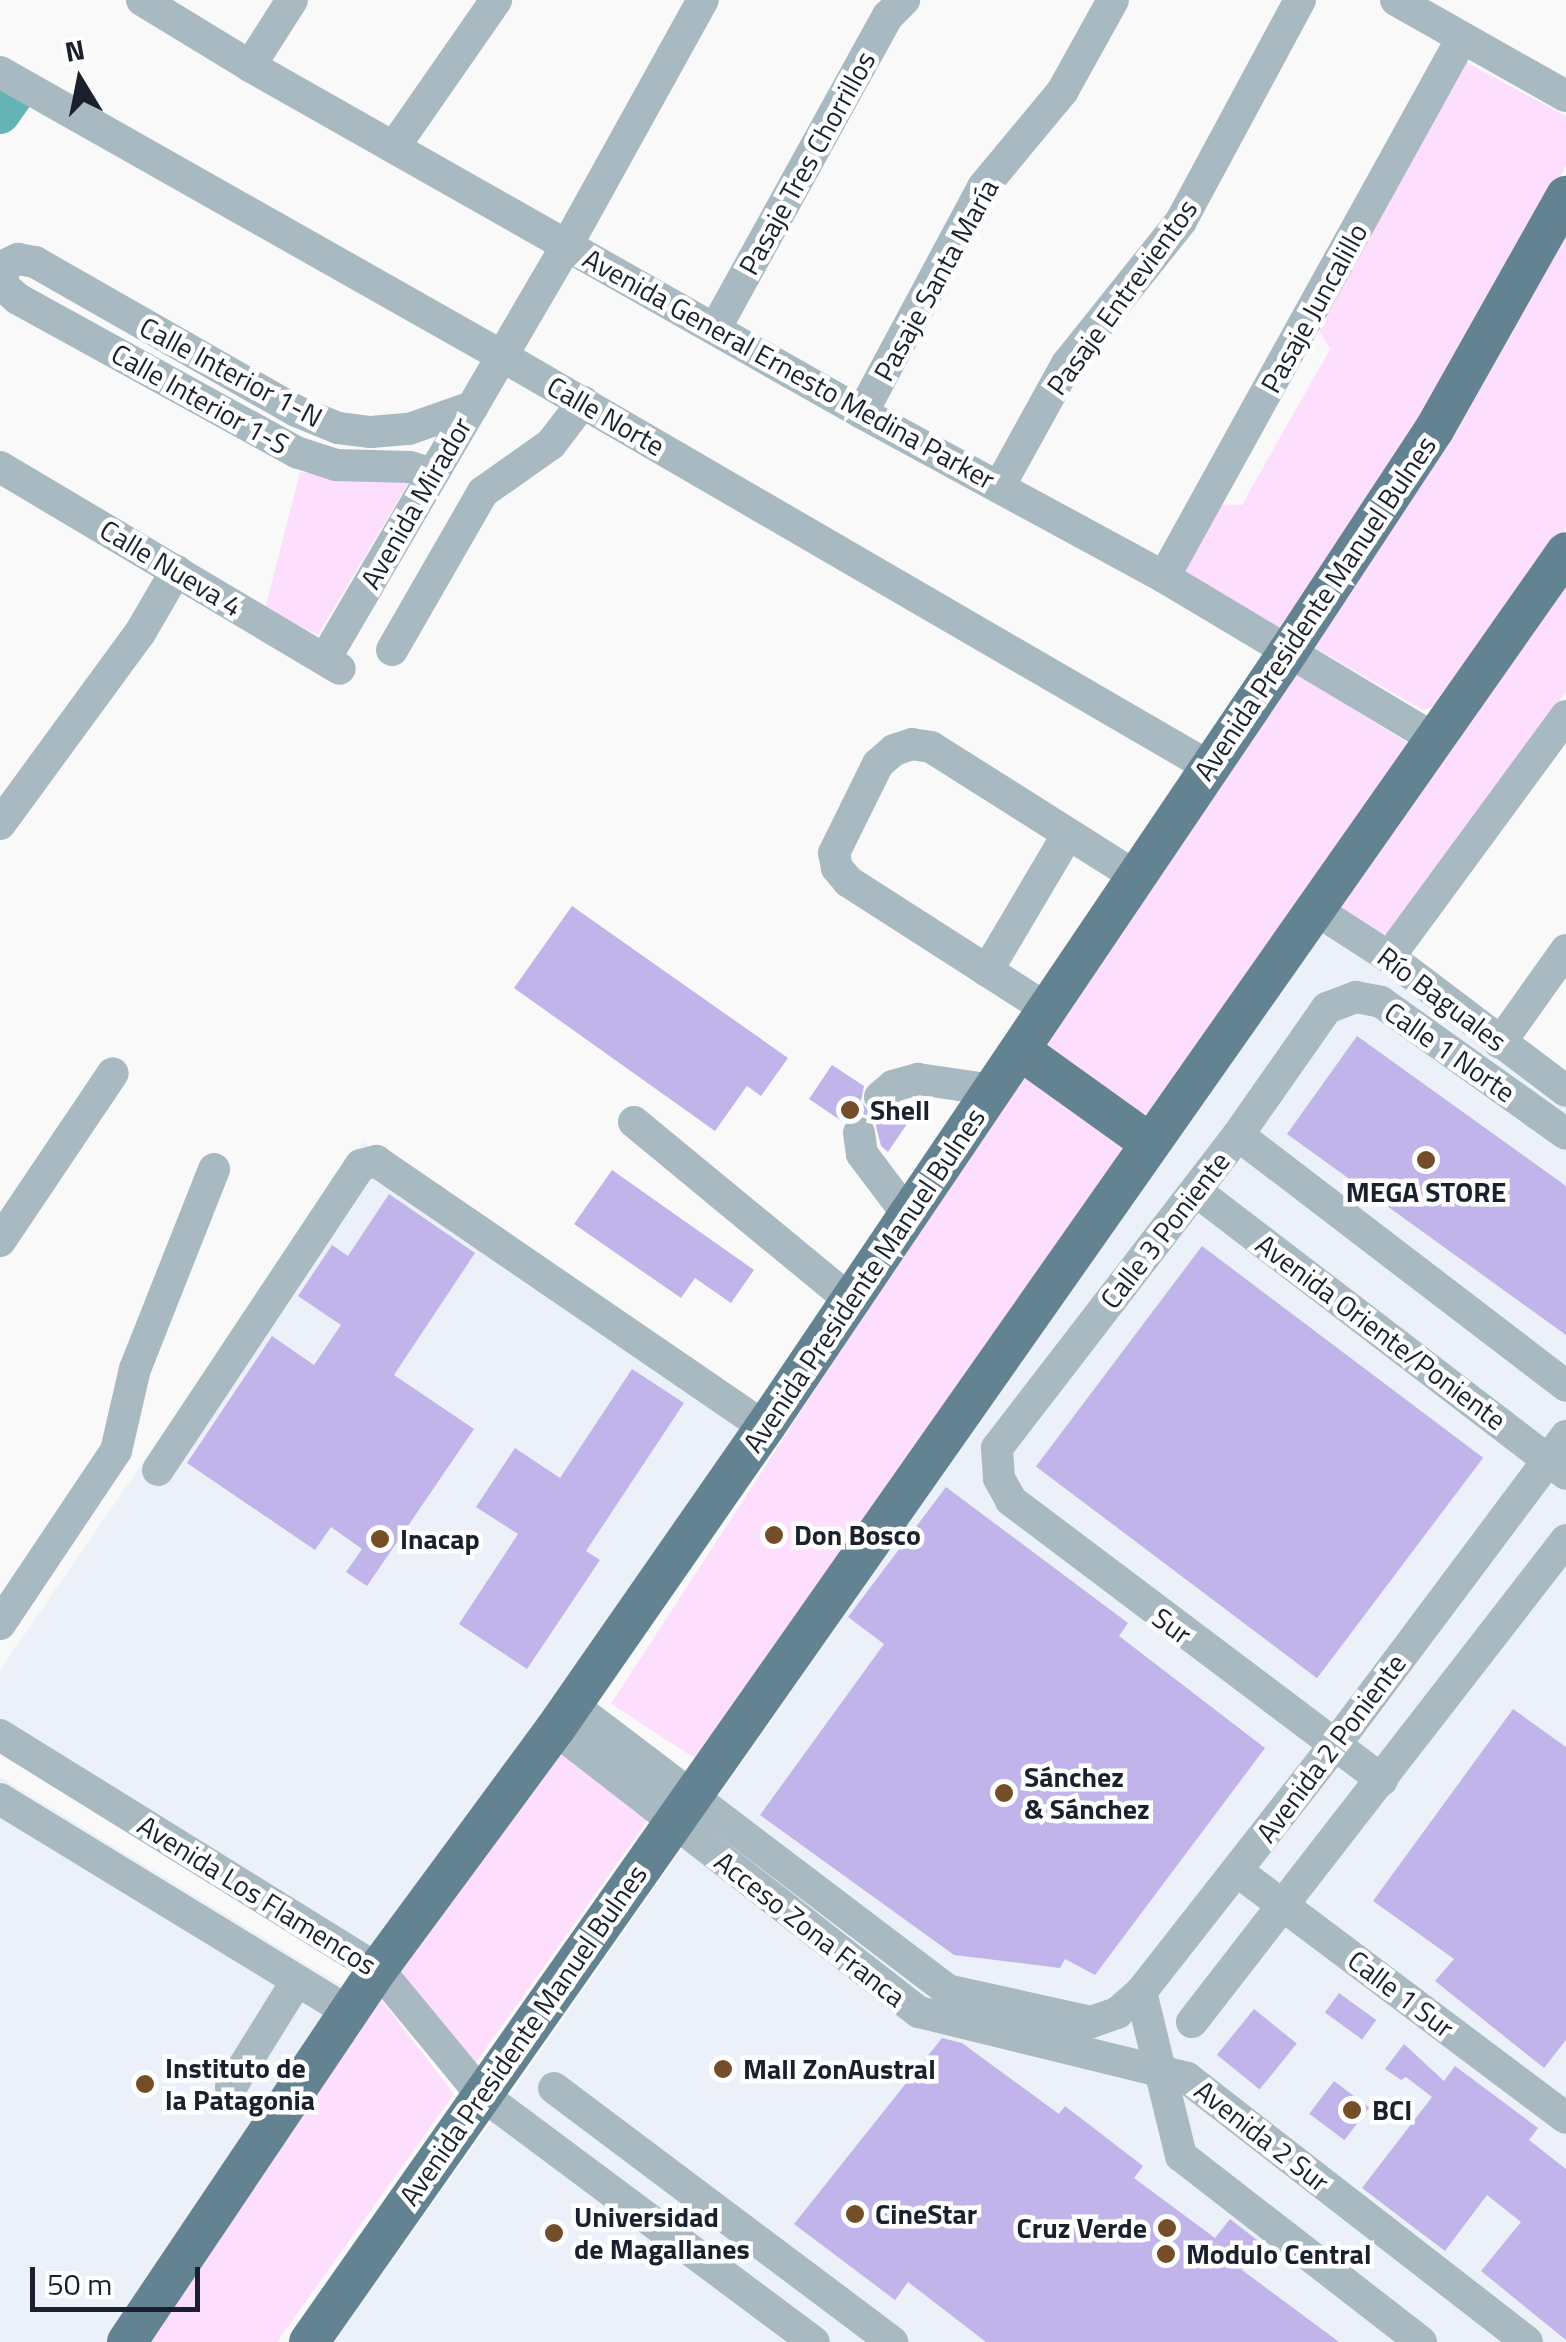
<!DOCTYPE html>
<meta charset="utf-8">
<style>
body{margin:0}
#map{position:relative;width:1566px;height:2342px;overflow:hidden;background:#f9f9f9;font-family:"Titillium Web",sans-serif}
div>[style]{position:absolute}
.built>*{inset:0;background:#ecf1f9}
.green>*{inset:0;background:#fddefd;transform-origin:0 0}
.river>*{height:40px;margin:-20px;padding:0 20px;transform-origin:20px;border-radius:20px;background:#65b3b4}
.building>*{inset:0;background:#c0b4ea;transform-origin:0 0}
.minor>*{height:32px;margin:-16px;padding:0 16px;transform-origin:16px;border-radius:16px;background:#a8b9c2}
.major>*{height:40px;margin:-20px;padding:0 20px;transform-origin:20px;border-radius:20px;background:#648392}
.dots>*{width:28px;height:28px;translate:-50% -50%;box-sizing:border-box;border:5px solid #fff;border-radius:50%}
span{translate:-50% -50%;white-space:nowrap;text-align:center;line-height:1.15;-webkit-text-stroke:9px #fff;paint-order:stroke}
.street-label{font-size:28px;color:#1a212d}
.poi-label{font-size:28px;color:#1a212d;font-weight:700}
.left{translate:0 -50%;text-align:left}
.right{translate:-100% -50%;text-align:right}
.north{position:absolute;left:30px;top:30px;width:100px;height:100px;-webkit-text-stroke:8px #fff;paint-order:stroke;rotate:350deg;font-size:28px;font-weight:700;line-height:40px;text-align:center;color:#1a212d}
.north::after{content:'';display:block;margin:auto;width:35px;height:45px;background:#1a212d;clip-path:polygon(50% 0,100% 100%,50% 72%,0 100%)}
.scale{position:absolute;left:30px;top:2267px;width:170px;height:45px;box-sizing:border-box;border:5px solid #1a212d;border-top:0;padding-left:12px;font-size:30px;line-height:35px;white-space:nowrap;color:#1a212d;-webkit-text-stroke:8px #fff;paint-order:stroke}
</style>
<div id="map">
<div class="built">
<div style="clip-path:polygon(1324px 926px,1566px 1104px,1566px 2342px,333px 2342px,511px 2094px)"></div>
<div style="clip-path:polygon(363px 1142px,763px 1408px,375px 1952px,0 1723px,0 1670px)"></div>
<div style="clip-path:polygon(0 1777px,351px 1991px,108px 2342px,0 2342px)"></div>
</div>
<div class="green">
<div style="clip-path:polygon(1462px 60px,1566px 116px,1566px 166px,1441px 386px,1284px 628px,1273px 629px,1172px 574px,1211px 504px,1242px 505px,1330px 349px,1313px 320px)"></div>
<div style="clip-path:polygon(1566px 222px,1566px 528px,1443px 704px,1423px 710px,1315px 648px)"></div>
<div style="clip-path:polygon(300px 472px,409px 482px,318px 635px,265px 610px)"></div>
<div style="clip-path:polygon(1566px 567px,1566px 692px,1399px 932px,1378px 935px,1344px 910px,1337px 899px)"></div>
<div style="clip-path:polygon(1297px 674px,1409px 744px,1149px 1113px,1137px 1113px,1044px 1048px,1278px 685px)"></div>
<div style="left:1020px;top:1074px;width:127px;height:751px;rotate:33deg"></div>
<div style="clip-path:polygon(554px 1748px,647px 1821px,472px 2068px,396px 1978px)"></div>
<div style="clip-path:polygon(379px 1997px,454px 2094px,277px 2342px,139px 2342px)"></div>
</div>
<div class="river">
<div style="left:0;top:114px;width:21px;rotate:-55deg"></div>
</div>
<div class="building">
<div style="clip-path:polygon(572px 906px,788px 1058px,761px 1096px,747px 1086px,715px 1131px,514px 988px)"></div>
<div style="clip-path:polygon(1357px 1036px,1566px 1186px,1566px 1335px,1287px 1134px)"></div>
<div style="clip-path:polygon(832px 1065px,864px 1086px,861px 1101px,872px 1115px,884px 1116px,897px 1109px,911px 1118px,888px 1152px,881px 1146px,875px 1122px,867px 1115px,855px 1113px,843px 1122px,809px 1099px)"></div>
<div style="clip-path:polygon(612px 1170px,754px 1270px,731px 1303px,695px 1278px,681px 1298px,574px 1224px)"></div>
<div style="clip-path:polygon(389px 1194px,475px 1253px,394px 1375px,474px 1429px,367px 1586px,346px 1572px,362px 1549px,331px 1527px,315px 1550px,187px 1463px,272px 1336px,314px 1365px,341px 1325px,298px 1296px,332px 1245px,348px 1256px)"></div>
<div style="left:1202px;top:1246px;width:352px;height:276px;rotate:37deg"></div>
<div style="clip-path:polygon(632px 1369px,684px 1403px,586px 1551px,600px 1560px,527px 1669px,459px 1624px,518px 1534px,476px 1507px,515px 1448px,560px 1478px)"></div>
<div style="clip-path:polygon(946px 1487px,1128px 1623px,1119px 1636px,1265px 1748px,1095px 1975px,1065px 1959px,1060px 1968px,954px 1955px,760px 1815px,884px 1644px,848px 1617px)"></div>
<div style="clip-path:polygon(1513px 1709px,1566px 1747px,1566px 2040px,1544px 2068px,1435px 1981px,1454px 1959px,1373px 1901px)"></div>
<div style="left:1339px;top:1993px;width:46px;height:24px;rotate:36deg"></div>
<div style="left:1254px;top:2009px;width:55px;height:59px;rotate:39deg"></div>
<div style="clip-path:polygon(942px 2038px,962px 2043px,1059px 2114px,1065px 2106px,1143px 2166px,1134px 2178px,1215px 2238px,1230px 2219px,1261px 2243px,1242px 2270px,1339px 2342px,986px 2342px,908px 2282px,895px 2300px,794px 2224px)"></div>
<div style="clip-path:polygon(1404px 2044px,1444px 2081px,1455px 2066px,1538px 2128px,1529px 2140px,1566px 2169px,1566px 2340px,1481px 2271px,1521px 2222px,1487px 2195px,1445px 2251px,1362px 2188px,1432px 2097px,1406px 2077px,1401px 2080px,1385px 2069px)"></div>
<div style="left:1334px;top:2081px;width:44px;height:41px;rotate:37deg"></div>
</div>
<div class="minor">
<div style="left:142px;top:0;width:127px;rotate:31.4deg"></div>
<div style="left:250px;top:66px;width:704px;rotate:29.55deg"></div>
<div style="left:862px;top:413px;width:344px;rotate:28.5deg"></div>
<div style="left:1164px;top:577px;width:316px;rotate:30.9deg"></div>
<div style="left:1396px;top:0;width:195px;rotate:29.5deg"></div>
<div style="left:250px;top:66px;width:78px;rotate:-57.5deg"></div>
<div style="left:0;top:72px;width:577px;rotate:29.5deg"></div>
<div style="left:502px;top:356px;width:816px;rotate:30.15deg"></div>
<div style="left:394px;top:147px;width:179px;rotate:-55.2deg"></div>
<div style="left:715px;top:329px;width:358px;rotate:-61.1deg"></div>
<div style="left:888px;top:16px;width:23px;rotate:-45deg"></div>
<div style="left:862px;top:413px;width:256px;rotate:-61.8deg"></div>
<div style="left:983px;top:187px;width:124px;rotate:-50.3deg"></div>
<div style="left:1062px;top:92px;width:105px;rotate:-61deg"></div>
<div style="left:0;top:467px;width:395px;rotate:30.7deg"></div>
<div style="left:433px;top:474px;width:24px;rotate:-163deg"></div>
<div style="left:410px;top:467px;width:74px;rotate:-178.5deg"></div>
<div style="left:336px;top:465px;width:40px;rotate:-162deg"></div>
<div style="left:298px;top:453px;width:320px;rotate:-151.2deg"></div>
<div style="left:18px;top:299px;width:20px;rotate:-139deg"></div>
<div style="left:3px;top:286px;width:20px;rotate:-90deg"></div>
<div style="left:3px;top:266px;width:17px;rotate:-25deg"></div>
<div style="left:18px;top:259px;width:17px;rotate:10deg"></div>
<div style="left:35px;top:262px;width:301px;rotate:29.7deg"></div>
<div style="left:296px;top:411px;width:45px;rotate:22deg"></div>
<div style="left:338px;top:428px;width:33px;rotate:7deg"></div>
<div style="left:371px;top:432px;width:38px;rotate:-5deg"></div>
<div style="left:409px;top:429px;width:67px;rotate:-19.2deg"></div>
<div style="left:999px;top:487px;width:141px;rotate:-61.1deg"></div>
<div style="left:1067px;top:364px;width:183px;rotate:-51.4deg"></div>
<div style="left:1181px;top:221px;width:251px;rotate:-61.7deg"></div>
<div style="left:1164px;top:577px;width:616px;rotate:-61.06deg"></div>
<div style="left:392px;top:650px;width:182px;rotate:-60.1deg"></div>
<div style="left:483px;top:492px;width:83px;rotate:-35.2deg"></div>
<div style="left:551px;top:444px;width:53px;rotate:-52.7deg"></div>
<div style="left:325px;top:659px;width:480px;rotate:-59.7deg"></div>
<div style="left:567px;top:245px;width:280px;rotate:-61deg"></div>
<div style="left:0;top:824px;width:237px;rotate:-53.8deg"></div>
<div style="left:140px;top:633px;width:72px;rotate:-59.9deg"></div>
<div style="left:1316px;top:910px;width:87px;rotate:32.8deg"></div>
<div style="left:1389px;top:957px;width:222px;rotate:37.1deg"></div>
<div style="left:1389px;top:957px;width:299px;rotate:-53.7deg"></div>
<div style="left:987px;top:971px;width:159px;rotate:-59.4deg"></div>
<div style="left:1047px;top:1009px;width:237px;rotate:-147.3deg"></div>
<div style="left:848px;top:881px;width:17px;rotate:-130deg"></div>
<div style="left:837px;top:868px;width:15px;rotate:-101deg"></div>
<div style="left:834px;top:853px;width:99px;rotate:-63.7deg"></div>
<div style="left:878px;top:764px;width:21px;rotate:-41deg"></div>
<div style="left:894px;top:750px;width:19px;rotate:-18deg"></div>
<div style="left:912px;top:744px;width:19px;rotate:9deg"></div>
<div style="left:931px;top:747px;width:241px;rotate:32.3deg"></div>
<div style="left:1500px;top:1043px;width:114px;rotate:-54.6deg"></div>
<div style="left:880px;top:1097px;width:17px;rotate:-40deg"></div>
<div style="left:893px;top:1086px;width:26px;rotate:-16deg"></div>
<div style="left:918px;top:1079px;width:76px;rotate:8.3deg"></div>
<div style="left:634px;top:1122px;width:281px;rotate:39.5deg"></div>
<div style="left:859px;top:1133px;width:21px;rotate:82deg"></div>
<div style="left:862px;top:1154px;width:76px;rotate:53deg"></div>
<div style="left:1238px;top:1135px;width:413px;rotate:37.4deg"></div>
<div style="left:1196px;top:1191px;width:466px;rotate:37.4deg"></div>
<div style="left:0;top:1241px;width:202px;rotate:-56.1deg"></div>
<div style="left:158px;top:1470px;width:366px;rotate:-56.4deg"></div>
<div style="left:361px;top:1165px;width:16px;rotate:-15deg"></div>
<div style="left:376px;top:1161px;width:471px;rotate:34.4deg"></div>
<div style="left:0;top:1624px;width:208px;rotate:-56.2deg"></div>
<div style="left:116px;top:1451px;width:84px;rotate:-77deg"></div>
<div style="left:135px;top:1369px;width:215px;rotate:-68.4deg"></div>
<div style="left:572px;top:1705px;width:471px;rotate:37.2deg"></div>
<div style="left:947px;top:1990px;width:148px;rotate:12.5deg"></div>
<div style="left:1091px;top:2022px;width:28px;rotate:-19deg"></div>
<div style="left:1117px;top:2013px;width:32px;rotate:-41deg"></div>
<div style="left:555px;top:1729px;width:461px;rotate:37.9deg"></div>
<div style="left:919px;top:2012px;width:276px;rotate:13.8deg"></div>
<div style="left:1187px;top:2078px;width:430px;rotate:37.8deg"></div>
<div style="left:0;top:1735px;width:445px;rotate:31.8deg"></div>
<div style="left:378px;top:1969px;width:162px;rotate:50.5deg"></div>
<div style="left:481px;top:2094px;width:415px;rotate:36.7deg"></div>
<div style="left:1382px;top:1780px;width:465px;rotate:-143deg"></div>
<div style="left:1011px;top:1500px;width:25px;rotate:-119deg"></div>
<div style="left:999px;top:1478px;width:30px;rotate:-94deg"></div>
<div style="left:997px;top:1448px;width:395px;rotate:-52.4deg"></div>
<div style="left:1238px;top:1135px;width:155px;rotate:-55deg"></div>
<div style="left:1327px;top:1008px;width:31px;rotate:-21deg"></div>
<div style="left:1356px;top:997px;width:25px;rotate:11deg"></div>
<div style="left:1381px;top:1002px;width:227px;rotate:35.5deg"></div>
<div style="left:0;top:1799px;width:409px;rotate:31.4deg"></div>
<div style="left:1237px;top:1871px;width:411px;rotate:36.9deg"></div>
<div style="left:1192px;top:2022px;width:610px;rotate:-52.19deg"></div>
<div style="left:231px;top:2087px;width:123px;rotate:-58.2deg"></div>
<div style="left:554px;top:2088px;width:423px;rotate:36.9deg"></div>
<div style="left:1421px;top:2342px;width:304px;rotate:-142.2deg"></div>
<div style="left:1181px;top:2156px;width:169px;rotate:-103.7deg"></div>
<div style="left:1141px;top:1992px;width:314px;rotate:-51.9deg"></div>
<div style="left:1335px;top:1745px;width:386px;rotate:-53.2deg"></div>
</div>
<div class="major">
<div style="left:1020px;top:1050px;width:160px;rotate:35.6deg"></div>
<div style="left:127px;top:2342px;width:450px;rotate:-56.1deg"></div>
<div style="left:378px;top:1969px;width:298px;rotate:-53.6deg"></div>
<div style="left:555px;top:1729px;width:368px;rotate:-55.2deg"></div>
<div style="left:765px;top:1427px;width:935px;rotate:-55.99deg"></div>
<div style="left:1288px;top:652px;width:266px;rotate:-56.7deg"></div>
<div style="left:1434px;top:430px;width:269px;rotate:-60.6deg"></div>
<div style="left:309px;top:2342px;width:2187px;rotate:-54.92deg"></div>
</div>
<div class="dots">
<div style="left:850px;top:1110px;background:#734e29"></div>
<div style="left:1426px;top:1160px;background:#734e29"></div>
<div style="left:774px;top:1535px;background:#734e29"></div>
<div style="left:380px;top:1539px;background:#734e29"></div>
<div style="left:1004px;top:1793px;background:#734e29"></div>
<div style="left:723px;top:2069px;background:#734e29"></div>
<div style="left:145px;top:2084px;background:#734e29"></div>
<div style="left:1352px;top:2110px;background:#734e29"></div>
<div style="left:855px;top:2214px;background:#734e29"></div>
<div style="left:1167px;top:2228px;background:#734e29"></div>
<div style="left:554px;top:2233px;background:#734e29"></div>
<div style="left:1166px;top:2254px;background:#734e29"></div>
</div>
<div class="street-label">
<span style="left:807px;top:163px;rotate:-61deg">Pasaje Tres Chorrillos</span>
<span style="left:936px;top:280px;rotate:-61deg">Pasaje Santa María</span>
<span style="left:1122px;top:297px;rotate:-54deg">Pasaje Entrevientos</span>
<span style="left:1314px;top:308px;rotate:-61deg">Pasaje Juncalillo</span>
<span style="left:789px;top:369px;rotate:29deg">Avenida General Ernesto Medina Parker</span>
<span style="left:231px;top:372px;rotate:28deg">Calle Interior 1-N</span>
<span style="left:200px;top:399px;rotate:29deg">Calle Interior 1-S</span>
<span style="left:606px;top:416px;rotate:30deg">Calle Norte</span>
<span style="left:416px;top:503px;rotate:-60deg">Avenida Mirador</span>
<span style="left:171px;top:568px;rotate:31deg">Calle Nueva 4</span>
<span style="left:1315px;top:608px;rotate:-56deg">Avenida Presidente Manuel Bulnes</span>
<span style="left:1442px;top:999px;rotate:37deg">Río Baguales</span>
<span style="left:1450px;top:1052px;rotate:35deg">Calle 1 Norte</span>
<span style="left:1165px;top:1230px;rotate:-52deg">Calle 3 Poniente</span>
<span style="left:864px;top:1280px;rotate:-56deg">Avenida Presidente Manuel Bulnes</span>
<span style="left:1381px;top:1332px;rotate:37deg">Avenida Oriente/Poniente</span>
<span style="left:1172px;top:1626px;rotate:36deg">Sur</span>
<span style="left:1331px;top:1748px;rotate:-53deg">Avenida 2 Poniente</span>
<span style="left:257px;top:1895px;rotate:32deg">Avenida Los Flamencos</span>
<span style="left:810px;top:1929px;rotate:38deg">Acceso Zona Franca</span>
<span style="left:1401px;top:1994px;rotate:37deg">Calle 1 Sur</span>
<span style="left:523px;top:2035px;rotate:-55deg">Avenida Presidente Manuel Bulnes</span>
<span style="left:1262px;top:2136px;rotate:38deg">Avenida 2 Sur</span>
</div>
<div class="poi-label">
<span class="left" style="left:870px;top:1110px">Shell</span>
<span style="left:1426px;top:1192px">MEGA STORE</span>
<span class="left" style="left:794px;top:1535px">Don Bosco</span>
<span class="left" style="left:400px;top:1539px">Inacap</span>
<span class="left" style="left:1024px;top:1793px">Sánchez<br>&amp; Sánchez</span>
<span class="left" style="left:165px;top:2084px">Instituto de<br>la Patagonia</span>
<span class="left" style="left:743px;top:2069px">Mall ZonAustral</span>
<span class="left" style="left:1372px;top:2110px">BCI</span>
<span class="left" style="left:875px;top:2214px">CineStar</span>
<span class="left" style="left:574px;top:2233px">Universidad<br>de Magallanes</span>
<span class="right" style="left:1147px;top:2228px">Cruz Verde</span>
<span class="left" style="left:1186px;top:2254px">Modulo Central</span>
</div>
<div class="north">N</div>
<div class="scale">50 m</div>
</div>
